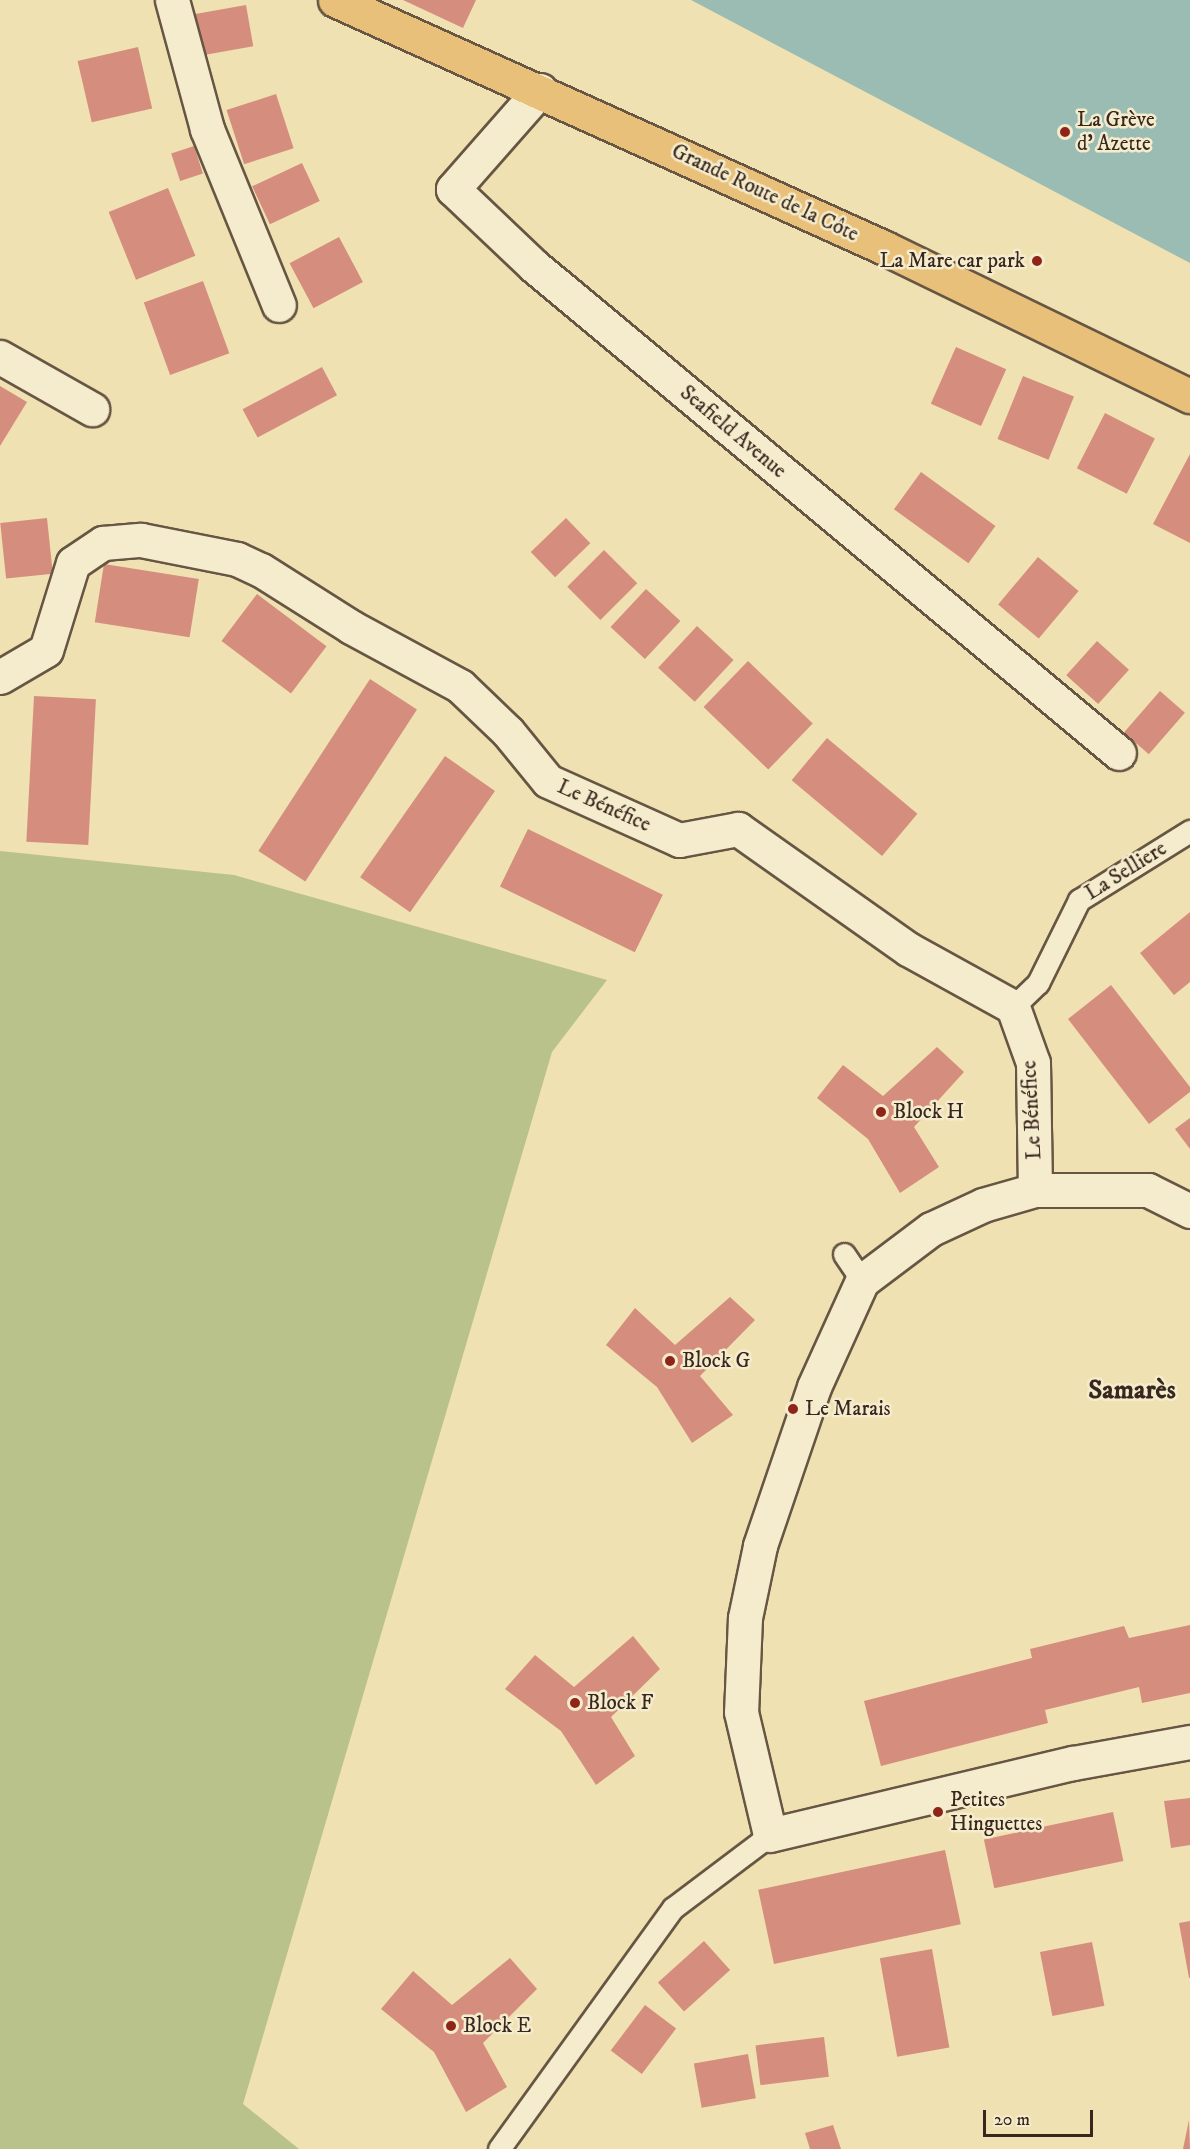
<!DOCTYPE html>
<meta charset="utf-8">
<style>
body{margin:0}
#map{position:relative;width:1190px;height:2149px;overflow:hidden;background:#f0e1b2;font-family:"IM FELL DW Pica",serif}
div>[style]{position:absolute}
.green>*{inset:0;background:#bac28c}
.water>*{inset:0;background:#9bbcb2}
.building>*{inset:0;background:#d58e7d;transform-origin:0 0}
.roads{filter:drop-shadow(2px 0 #665643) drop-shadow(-2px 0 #665643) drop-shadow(0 2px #665643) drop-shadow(0 -2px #665643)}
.service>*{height:21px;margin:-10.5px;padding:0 10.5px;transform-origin:10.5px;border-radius:10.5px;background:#f5eccd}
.minor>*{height:33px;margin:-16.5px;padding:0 16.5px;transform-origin:16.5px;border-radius:16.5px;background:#f5eccd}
.primary>*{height:33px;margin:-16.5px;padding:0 16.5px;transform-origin:16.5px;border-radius:16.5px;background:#e8c079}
.dots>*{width:16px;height:16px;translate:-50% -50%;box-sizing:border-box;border:3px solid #f5eccd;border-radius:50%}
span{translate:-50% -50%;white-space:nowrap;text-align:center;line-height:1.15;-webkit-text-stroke:5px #f5eccd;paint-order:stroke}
.poi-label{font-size:21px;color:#38271e}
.left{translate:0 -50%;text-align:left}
.right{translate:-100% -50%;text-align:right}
.street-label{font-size:21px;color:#38271e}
.district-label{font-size:27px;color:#38271e;font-weight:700}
.scale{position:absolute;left:983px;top:2110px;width:110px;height:27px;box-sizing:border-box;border:3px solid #38271e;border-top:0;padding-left:8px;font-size:18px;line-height:21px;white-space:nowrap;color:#38271e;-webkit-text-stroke:4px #f5eccd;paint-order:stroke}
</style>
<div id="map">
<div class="green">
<div style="clip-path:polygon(0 851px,234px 875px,607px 980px,552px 1052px,243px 2104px,299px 2149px,0 2149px)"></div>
</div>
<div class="water">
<div style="clip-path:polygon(691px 0,1190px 0,1190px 263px)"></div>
</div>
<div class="building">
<div style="clip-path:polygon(403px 0,476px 0,463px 28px)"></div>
<div style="left:246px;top:5px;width:42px;height:60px;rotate:80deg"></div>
<div style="left:138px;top:47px;width:63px;height:62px;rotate:77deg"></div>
<div style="left:276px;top:94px;width:57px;height:52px;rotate:72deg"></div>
<div style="left:194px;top:146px;width:29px;height:24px;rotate:72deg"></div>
<div style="left:302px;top:163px;width:42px;height:55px;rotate:65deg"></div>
<div style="left:168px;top:188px;width:73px;height:64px;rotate:68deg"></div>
<div style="left:339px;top:237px;width:51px;height:56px;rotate:62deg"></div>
<div style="left:203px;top:281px;width:77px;height:63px;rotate:70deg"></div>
<div style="left:956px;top:347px;width:55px;height:62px;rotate:24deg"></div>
<div style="left:322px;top:367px;width:32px;height:90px;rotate:62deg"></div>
<div style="left:1023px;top:376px;width:55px;height:68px;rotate:22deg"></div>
<div style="clip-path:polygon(0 386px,27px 402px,0 446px)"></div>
<div style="left:1105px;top:413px;width:56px;height:62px;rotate:27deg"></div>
<div style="clip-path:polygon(1190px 454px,1190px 543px,1153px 524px)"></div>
<div style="left:921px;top:472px;width:92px;height:46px;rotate:36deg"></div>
<div style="left:47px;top:518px;width:56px;height:47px;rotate:84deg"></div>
<div style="left:566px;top:518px;width:35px;height:49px;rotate:46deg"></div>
<div style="left:604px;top:550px;width:47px;height:52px;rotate:45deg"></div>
<div style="left:1038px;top:557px;width:53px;height:62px;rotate:40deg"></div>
<div style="left:104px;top:564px;width:96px;height:59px;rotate:9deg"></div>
<div style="left:646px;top:589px;width:47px;height:52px;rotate:43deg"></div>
<div style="left:257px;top:594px;width:87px;height:59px;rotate:37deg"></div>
<div style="left:697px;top:626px;width:50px;height:57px;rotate:43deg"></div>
<div style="left:1097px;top:641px;width:43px;height:46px;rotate:42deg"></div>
<div style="left:748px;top:661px;width:90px;height:64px;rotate:44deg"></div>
<div style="left:370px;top:679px;width:56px;height:205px;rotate:33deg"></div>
<div style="left:1160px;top:691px;width:33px;height:55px;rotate:41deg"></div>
<div style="left:34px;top:696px;width:62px;height:146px;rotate:3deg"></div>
<div style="left:827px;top:738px;width:118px;height:55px;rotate:40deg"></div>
<div style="left:445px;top:756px;width:61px;height:148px;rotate:35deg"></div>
<div style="left:528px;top:829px;width:150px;height:64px;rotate:26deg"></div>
<div style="clip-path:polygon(1190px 912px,1190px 982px,1174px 995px,1140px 953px)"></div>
<div style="clip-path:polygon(1111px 985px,1190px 1087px,1190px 1092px,1149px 1124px,1068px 1019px)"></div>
<div style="clip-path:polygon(937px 1047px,964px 1072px,914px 1127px,939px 1167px,900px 1193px,868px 1139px,817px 1098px,843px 1065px,883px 1096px)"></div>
<div style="clip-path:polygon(1190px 1118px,1190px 1149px,1175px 1129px)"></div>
<div style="clip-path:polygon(730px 1297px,755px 1320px,700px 1376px,733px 1415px,692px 1443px,657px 1387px,606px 1345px,635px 1308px,675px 1345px)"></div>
<div style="clip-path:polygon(1190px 1625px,1190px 1693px,1142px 1703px,1139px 1687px,1045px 1710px,1048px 1723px,881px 1766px,864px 1701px,1032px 1658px,1030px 1649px,1124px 1626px,1129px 1638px)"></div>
<div style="clip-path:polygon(633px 1636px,660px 1669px,611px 1717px,635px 1756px,596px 1785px,561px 1731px,505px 1689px,535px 1655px,574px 1687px)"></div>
<div style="clip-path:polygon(1190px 1798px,1190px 1845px,1171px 1848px,1164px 1801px)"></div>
<div style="left:1113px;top:1812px;width:50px;height:132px;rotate:78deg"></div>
<div style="left:945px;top:1850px;width:76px;height:191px;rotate:78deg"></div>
<div style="clip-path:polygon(1190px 1921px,1190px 1978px,1189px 1978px,1179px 1923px)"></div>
<div style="left:704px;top:1941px;width:39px;height:62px;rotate:48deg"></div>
<div style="left:1092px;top:1942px;width:65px;height:53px;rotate:79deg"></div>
<div style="left:932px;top:1949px;width:100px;height:53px;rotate:80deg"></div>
<div style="clip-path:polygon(510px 1958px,537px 1989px,483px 2043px,507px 2087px,466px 2112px,434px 2052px,381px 2009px,413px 1971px,452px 2005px)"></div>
<div style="left:645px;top:2005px;width:39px;height:57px;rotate:37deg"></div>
<div style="left:824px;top:2037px;width:40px;height:69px;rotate:83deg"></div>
<div style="left:748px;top:2054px;width:45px;height:55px;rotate:80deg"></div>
<div style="clip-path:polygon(1189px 2120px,1190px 2149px,1183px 2149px)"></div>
<div style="clip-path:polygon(833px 2125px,841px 2149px,810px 2149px,805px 2133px)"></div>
</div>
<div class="roads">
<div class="service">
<div style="left:1013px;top:1007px;width:35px;rotate:-44deg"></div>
<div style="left:1038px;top:983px;width:93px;rotate:-63.7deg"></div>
<div style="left:1079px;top:900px;width:131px;rotate:-31.9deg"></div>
<div style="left:844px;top:1254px;width:32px;rotate:56deg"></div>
<div style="left:499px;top:2149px;width:297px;rotate:-54.2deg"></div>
<div style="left:673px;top:1908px;width:121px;rotate:-37deg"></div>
</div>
<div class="minor">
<div style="left:172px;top:0;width:134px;rotate:74.8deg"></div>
<div style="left:207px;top:129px;width:190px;rotate:67.8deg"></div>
<div style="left:540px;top:90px;width:132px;rotate:131.3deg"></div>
<div style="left:453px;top:189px;width:112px;rotate:43.5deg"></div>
<div style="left:534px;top:266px;width:761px;rotate:39.78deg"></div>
<div style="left:0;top:357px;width:106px;rotate:29.5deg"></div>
<div style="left:0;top:677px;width:53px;rotate:-30.4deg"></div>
<div style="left:46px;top:650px;width:91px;rotate:-72.8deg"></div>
<div style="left:73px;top:563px;width:36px;rotate:-34deg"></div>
<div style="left:103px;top:543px;width:38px;rotate:-5deg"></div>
<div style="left:141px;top:540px;width:98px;rotate:11.2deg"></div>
<div style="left:237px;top:559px;width:26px;rotate:25deg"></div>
<div style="left:261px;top:570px;width:107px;rotate:32.3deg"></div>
<div style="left:351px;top:627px;width:124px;rotate:28.4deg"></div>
<div style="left:460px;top:686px;width:66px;rotate:43.8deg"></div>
<div style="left:508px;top:732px;width:63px;rotate:50.8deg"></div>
<div style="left:548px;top:781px;width:144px;rotate:24.2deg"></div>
<div style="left:679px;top:840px;width:60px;rotate:-10.6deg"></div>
<div style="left:738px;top:829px;width:208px;rotate:35.2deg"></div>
<div style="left:908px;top:949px;width:120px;rotate:28.9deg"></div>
<div style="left:1013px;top:1007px;width:59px;rotate:70.3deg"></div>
<div style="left:1033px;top:1063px;width:127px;rotate:89.1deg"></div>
<div style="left:1190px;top:1211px;width:47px;rotate:-153.4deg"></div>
<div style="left:1148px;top:1190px;width:113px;rotate:180deg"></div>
<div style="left:1035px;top:1190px;width:54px;rotate:163.9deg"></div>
<div style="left:983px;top:1205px;width:57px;rotate:155.2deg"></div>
<div style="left:931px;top:1229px;width:86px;rotate:143deg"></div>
<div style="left:862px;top:1281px;width:116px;rotate:114.4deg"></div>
<div style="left:814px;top:1387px;width:168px;rotate:108.8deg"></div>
<div style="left:760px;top:1546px;width:74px;rotate:101.8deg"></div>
<div style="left:745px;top:1618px;width:94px;rotate:92.4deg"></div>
<div style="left:741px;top:1712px;width:126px;rotate:76.7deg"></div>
<div style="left:770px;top:1835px;width:311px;rotate:-13.4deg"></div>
<div style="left:1073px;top:1763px;width:119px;rotate:-10.2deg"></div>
</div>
<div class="primary">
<div style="left:335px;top:0;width:603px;rotate:24.27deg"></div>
<div style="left:885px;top:248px;width:339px;rotate:25.9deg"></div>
</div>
</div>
<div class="dots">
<div style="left:1065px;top:132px;background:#8f2418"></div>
<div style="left:1037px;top:261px;background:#8f2418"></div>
<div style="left:881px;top:1112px;background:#8f2418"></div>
<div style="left:670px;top:1361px;background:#8f2418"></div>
<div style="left:793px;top:1409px;background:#8f2418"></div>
<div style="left:575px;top:1703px;background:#8f2418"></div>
<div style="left:938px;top:1812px;background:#8f2418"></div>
<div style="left:451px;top:2026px;background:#8f2418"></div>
</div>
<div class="poi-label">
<span class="left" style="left:1077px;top:132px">La Grève<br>d’ Azette</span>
<span class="right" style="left:1025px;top:261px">La Mare car park</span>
<span class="left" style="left:893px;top:1112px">Block H</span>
<span class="left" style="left:682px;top:1361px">Block G</span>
<span class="left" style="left:805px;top:1409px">Le Marais</span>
<span class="left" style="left:587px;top:1703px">Block F</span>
<span class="left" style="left:950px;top:1812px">Petites<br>Hinguettes</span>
<span class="left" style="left:463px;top:2026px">Block E</span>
</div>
<div class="street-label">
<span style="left:765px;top:193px;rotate:25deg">Grande Route de la Côte</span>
<span style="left:733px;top:432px;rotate:40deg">Seafield Avenue</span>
<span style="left:604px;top:806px;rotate:24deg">Le Bénéfice</span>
<span style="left:1126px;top:871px;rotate:-32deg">La Selliere</span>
<span style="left:1032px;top:1110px;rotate:-93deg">Le Bénéfice</span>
</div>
<div class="district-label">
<span style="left:1132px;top:1391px">Samarès</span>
</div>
<div class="scale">20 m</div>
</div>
